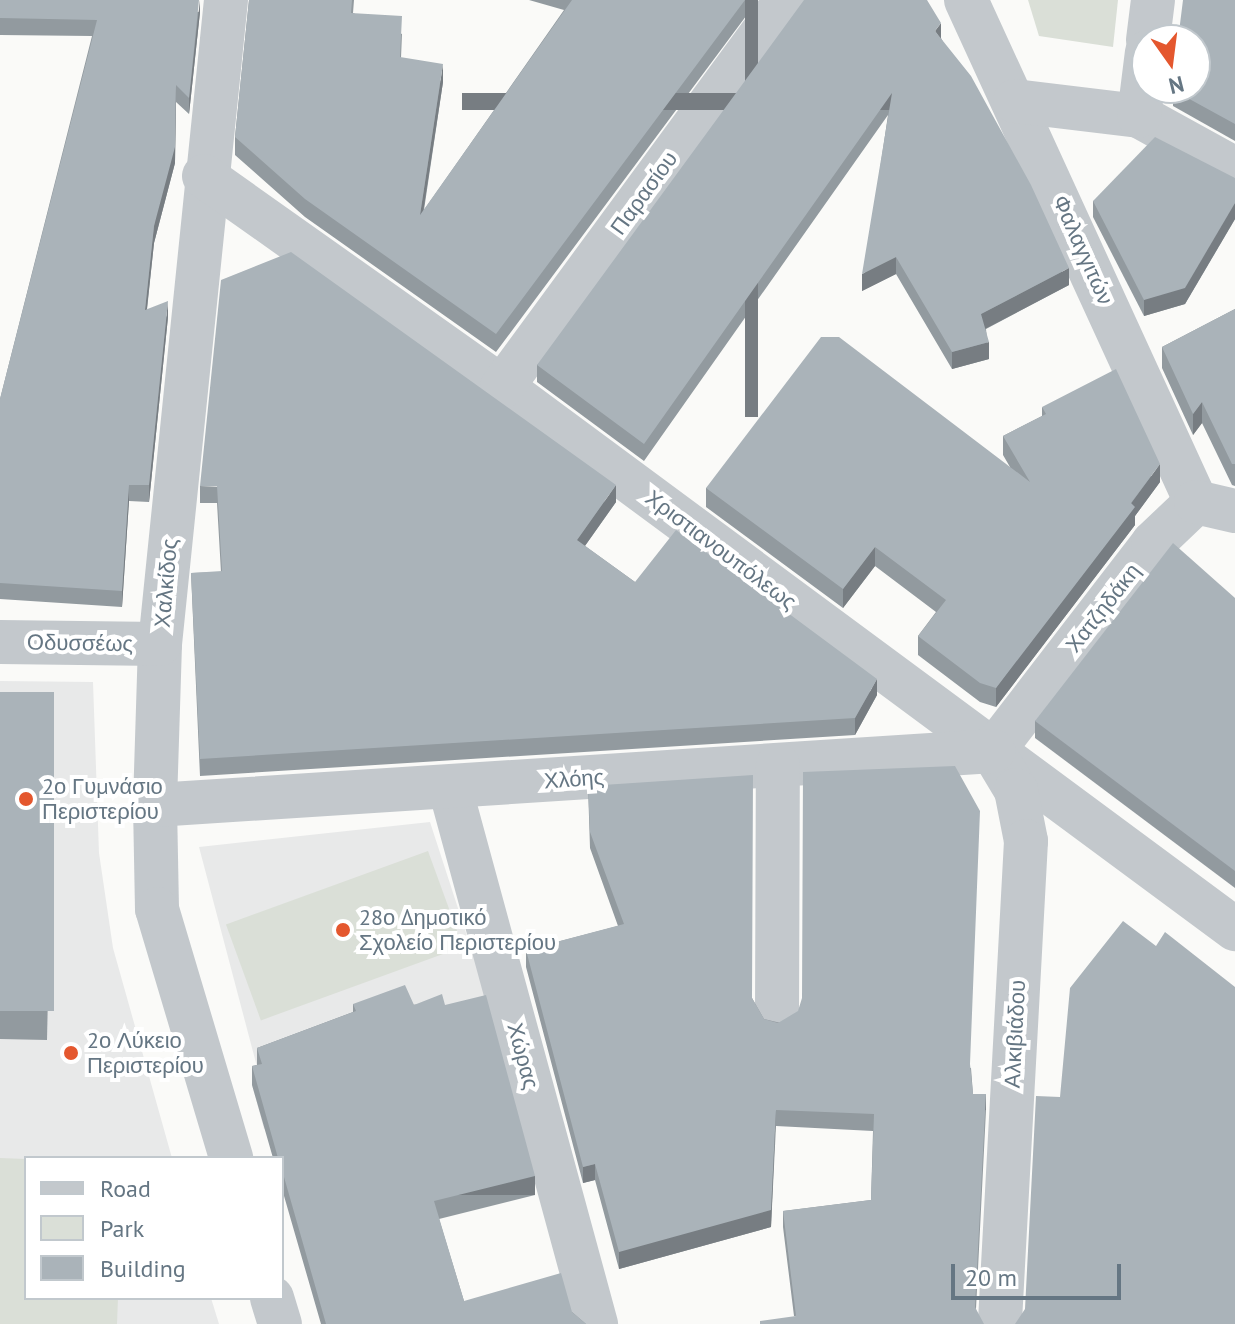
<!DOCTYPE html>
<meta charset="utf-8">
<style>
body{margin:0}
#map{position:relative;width:1235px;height:1324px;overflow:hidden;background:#fafaf8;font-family:"PT Sans",sans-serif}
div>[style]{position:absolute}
.built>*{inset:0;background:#e8e9e9}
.green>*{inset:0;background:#dadfd7;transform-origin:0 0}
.street>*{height:44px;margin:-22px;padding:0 22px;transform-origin:22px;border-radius:22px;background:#c3c8cc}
.wall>*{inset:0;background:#929a9f}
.shaded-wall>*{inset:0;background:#777d82;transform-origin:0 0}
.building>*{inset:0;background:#aab3b9;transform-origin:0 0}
.dots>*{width:22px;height:22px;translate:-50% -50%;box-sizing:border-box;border:4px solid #fff;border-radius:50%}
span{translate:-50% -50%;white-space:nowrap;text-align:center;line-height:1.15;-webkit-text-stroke:8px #fff;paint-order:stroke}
.street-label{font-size:22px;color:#657683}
.poi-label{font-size:22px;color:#657683}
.left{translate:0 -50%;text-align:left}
.legend{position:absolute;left:24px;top:1156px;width:260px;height:144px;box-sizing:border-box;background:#fff;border:2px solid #c1c8cd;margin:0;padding:10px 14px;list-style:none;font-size:24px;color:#657683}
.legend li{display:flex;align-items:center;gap:16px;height:40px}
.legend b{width:40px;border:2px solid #c1c8cd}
.north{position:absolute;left:1131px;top:24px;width:80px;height:80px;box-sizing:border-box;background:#fff;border:2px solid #c1c8cd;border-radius:50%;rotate:166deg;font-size:22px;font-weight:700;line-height:32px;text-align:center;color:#657683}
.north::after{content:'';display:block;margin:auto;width:28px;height:36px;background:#e4572e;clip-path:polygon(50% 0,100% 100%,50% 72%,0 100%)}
.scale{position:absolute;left:951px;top:1264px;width:170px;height:36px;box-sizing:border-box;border:4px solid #657683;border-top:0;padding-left:10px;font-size:24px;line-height:28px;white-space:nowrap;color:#657683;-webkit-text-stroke:6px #fff;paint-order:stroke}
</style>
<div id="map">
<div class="built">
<div style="clip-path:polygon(0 681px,93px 682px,99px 853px,113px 948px,172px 1158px,26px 1158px,26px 1298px,211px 1298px,219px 1324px,0 1324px)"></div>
<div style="clip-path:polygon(430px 822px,492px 1013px,264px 1129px,252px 1085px,261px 1082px,199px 847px)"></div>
</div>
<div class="green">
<div style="clip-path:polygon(1028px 0,1118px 0,1113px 47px,1039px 36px)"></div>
<div style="left:428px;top:851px;width:102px;height:215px;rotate:70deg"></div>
<div style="clip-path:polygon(0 1158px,26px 1159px,26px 1298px,118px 1298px,117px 1324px,0 1324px)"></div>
</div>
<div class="street">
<div style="left:226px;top:0;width:647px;rotate:95.85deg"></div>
<div style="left:160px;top:644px;width:161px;rotate:91.8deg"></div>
<div style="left:155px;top:805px;width:104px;rotate:88.9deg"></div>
<div style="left:157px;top:909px;width:260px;rotate:73.4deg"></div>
<div style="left:966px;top:0;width:552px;rotate:65.38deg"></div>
<div style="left:1148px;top:40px;width:40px;rotate:-82.9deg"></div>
<div style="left:1015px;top:101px;width:125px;rotate:6.9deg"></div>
<div style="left:1139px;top:116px;width:110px;rotate:28.9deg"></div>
<div style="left:1139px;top:116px;width:64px;rotate:-82.9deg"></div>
<div style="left:204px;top:176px;width:365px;rotate:35.3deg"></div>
<div style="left:502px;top:387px;width:912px;rotate:36.48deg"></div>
<div style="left:502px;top:387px;width:480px;rotate:-53.7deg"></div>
<div style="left:0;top:642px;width:160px;rotate:0.7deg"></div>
<div style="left:993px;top:751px;width:262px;rotate:-52.4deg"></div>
<div style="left:1153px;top:543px;width:59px;rotate:-43.6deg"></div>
<div style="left:1196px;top:502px;width:40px;rotate:13deg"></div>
<div style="left:996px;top:757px;width:39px;rotate:59deg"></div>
<div style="left:1016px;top:790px;width:52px;rotate:78.9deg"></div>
<div style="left:1026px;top:841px;width:484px;rotate:93.1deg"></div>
<div style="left:450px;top:788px;width:556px;rotate:74.76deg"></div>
<div style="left:155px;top:805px;width:840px;rotate:-3.69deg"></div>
<div style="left:777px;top:1014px;width:249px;rotate:-89.8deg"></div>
<div style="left:272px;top:1298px;width:27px;rotate:73deg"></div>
</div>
<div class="wall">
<div style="clip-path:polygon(0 0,200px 12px,189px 114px,176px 102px,175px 163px,154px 243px,147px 310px,168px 317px,149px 502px,129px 501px,122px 607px,0 599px,0 397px,0 399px,92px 36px,0 35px)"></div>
<div style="clip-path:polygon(249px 0,354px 0,353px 13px,402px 34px,401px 58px,443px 82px,424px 210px,564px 10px,529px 0,758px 0,496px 352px,305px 217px,235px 155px,235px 137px)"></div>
<div style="clip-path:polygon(1235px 0,1235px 141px,1173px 106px,1173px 88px)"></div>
<div style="clip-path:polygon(941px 38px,1069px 285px,986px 329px,989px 359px,952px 369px,896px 274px,862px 291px,888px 115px,644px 461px,537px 382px,537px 365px)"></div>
<div style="clip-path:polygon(1235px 178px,1235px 219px,1185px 304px,1144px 316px,1093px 217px,1093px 201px)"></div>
<div style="clip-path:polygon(1235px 309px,1235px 486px,1232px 485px,1202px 423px,1193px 435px,1162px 368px,1162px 347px)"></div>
<div style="clip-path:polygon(1042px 407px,1160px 482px,1135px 516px,1135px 525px,996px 707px,980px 702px,918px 655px,918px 636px,936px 612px,875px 566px,843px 608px,706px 507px,706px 488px,1010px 467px,1003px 455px,1003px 436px,1042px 416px)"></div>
<div style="clip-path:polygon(200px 486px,616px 502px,585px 546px,635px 582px,877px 695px,855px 735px,200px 776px,191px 573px,221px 572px,217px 503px,200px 503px)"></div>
<div style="clip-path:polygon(1235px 598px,1235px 888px,1035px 738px,1035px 721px)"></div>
<div style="clip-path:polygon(0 692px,54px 720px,47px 1040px,0 1039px)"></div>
<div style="clip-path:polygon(588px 786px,752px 998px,764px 1019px,971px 1068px,973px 1094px,986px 1110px,976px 1309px,794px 1316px,783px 1227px,783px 1211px,871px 1200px,873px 1131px,776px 1126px,771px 1227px,619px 1269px,595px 1180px,583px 1183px,526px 967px,526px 950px,618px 926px,590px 848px)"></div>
<div style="clip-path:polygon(353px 1004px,445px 1005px,535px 1195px,439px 1219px,464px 1301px,572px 1312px,586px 1324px,321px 1324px,282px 1189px,282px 1158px,273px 1158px,252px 1085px,252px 1066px,257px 1065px,257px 1048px,353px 1012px)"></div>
</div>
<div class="shaded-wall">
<div style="clip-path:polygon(200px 0,200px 12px,189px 114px,189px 98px)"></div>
<div style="left:745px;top:0;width:13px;height:417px"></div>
<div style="clip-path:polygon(941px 23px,941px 40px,935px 31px)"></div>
<div style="clip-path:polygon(443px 64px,443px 82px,420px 232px,420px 215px)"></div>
<div style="clip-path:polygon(176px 85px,175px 163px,154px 243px,145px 326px,145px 310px,154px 226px)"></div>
<div style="left:892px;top:93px;width:17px;height:430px;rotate:90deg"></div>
<div style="clip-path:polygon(1235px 203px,1235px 219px,1185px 304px,1144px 316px,1144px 300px)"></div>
<div style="clip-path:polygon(896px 257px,896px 274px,862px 291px,862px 274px)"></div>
<div style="clip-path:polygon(1069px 268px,1069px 285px,981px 331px,981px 314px)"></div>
<div style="clip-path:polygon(168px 301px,168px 317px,149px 502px,149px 485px)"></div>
<div style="clip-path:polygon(989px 342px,989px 359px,952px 369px,952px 352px)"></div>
<div style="clip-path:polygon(1202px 402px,1202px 423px,1193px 435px,1193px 414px)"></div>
<div style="clip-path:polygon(1160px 464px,1160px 482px,1135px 516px,1135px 525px,996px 707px,996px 688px)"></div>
<div style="clip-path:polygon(129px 485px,129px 501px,122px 607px,122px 591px)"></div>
<div style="clip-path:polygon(616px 485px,616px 502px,577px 557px,577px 540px)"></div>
<div style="clip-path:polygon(875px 547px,875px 566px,843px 608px,843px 589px)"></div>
<div style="clip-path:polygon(877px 679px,877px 695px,855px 735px,855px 718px)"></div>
<div style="left:986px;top:1094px;width:16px;height:213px;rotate:90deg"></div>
<div style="clip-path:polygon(776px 1110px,771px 1227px,619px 1269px,619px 1252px)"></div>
<div style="clip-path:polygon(595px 1164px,595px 1180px,583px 1183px,583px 1167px)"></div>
<div style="left:535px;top:1176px;width:19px;height:104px;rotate:90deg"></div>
</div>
<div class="building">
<div style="clip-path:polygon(0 0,199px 0,189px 98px,176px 85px,175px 147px,154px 226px,145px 310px,168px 301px,149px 485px,129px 485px,122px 591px,0 583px,0 397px,0 399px,97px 20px,0 18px)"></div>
<div style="clip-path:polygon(249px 0,352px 0,351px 13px,402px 16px,400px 57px,443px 64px,420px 215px,572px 0,745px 0,496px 334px,305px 199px,235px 137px)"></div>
<div style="clip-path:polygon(804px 0,927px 0,941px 23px,935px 31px,971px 76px,1031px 185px,1069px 268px,981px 314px,989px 342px,952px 352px,896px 257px,862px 274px,892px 93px,644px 444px,537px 365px)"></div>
<div style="clip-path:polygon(1183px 0,1235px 0,1235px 124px,1173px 90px,1173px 88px,1195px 88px,1195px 40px,1178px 40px)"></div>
<div style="clip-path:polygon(1155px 137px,1235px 178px,1235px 203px,1185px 288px,1144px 300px,1093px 201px)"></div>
<div style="clip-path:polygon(291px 252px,616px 485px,577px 540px,635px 582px,676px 530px,877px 679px,855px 718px,200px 759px,191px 573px,222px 571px,217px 486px,200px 486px,221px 280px)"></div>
<div style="clip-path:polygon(1235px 309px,1235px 464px,1232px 464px,1202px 402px,1193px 414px,1162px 347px)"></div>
<div style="clip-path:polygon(821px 337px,839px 337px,1030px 482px,1003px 436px,1046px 414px,1042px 407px,1116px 369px,1160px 464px,1131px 503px,1135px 507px,996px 688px,980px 683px,918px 636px,946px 600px,875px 547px,843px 589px,706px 488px)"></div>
<div style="clip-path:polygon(1173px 543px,1235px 598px,1235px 871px,1035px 721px)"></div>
<div style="left:0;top:692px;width:54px;height:319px"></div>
<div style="clip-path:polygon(955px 766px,980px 811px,970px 1064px,973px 1094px,986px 1094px,975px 1307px,984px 1324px,760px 1324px,760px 1321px,796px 1316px,783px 1211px,871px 1200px,874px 1114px,776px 1110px,771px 1210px,619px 1252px,595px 1164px,583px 1167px,526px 950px,624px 924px,590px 832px,588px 786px,753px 775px,752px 998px,764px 1019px,778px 1023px,798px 1011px,802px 998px,803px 772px)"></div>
<div style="clip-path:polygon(1123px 921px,1156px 946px,1165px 932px,1235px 987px,1235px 1324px,1015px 1324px,1025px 1309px,1036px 1096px,1060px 1097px,1070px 988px)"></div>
<div style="clip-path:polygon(405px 985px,414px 1005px,442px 994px,445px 1005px,486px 995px,535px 1176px,434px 1201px,464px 1301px,561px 1273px,572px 1312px,586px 1324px,326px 1324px,282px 1170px,282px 1158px,278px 1158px,252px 1066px,262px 1064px,257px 1048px,356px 1011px,353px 1004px)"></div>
</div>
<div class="dots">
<div style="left:26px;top:799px;background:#e4572e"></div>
<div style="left:343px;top:930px;background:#e4572e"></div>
<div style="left:71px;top:1053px;background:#e4572e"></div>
</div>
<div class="street-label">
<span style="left:644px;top:193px;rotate:-54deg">Παρασίου</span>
<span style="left:1083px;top:250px;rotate:66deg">Φαλαγγιτών</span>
<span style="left:721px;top:550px;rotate:37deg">Χριστιανουπόλεως</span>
<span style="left:166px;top:583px;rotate:-85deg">Χαλκίδος</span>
<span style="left:1103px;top:608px;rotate:-52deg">Χατζηδάκη</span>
<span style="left:80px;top:643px;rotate:1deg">Οδυσσέως</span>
<span style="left:574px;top:779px;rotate:-4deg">Χλόης</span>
<span style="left:1015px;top:1034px;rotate:-87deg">Αλκιβιάδου</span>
<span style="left:523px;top:1056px;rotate:75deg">Χώρας</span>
</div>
<div class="poi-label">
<span class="left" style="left:42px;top:799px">2ο Γυμνάσιο<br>Περιστερίου</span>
<span class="left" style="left:359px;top:930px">28ο Δημοτικό<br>Σχολείο Περιστερίου</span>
<span class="left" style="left:87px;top:1053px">2ο Λύκειο<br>Περιστερίου</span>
</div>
<ul class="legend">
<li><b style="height:10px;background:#c3c8cc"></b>Road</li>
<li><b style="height:22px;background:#dadfd7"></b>Park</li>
<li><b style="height:22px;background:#aab3b9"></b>Building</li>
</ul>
<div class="north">N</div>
<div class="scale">20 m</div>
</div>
